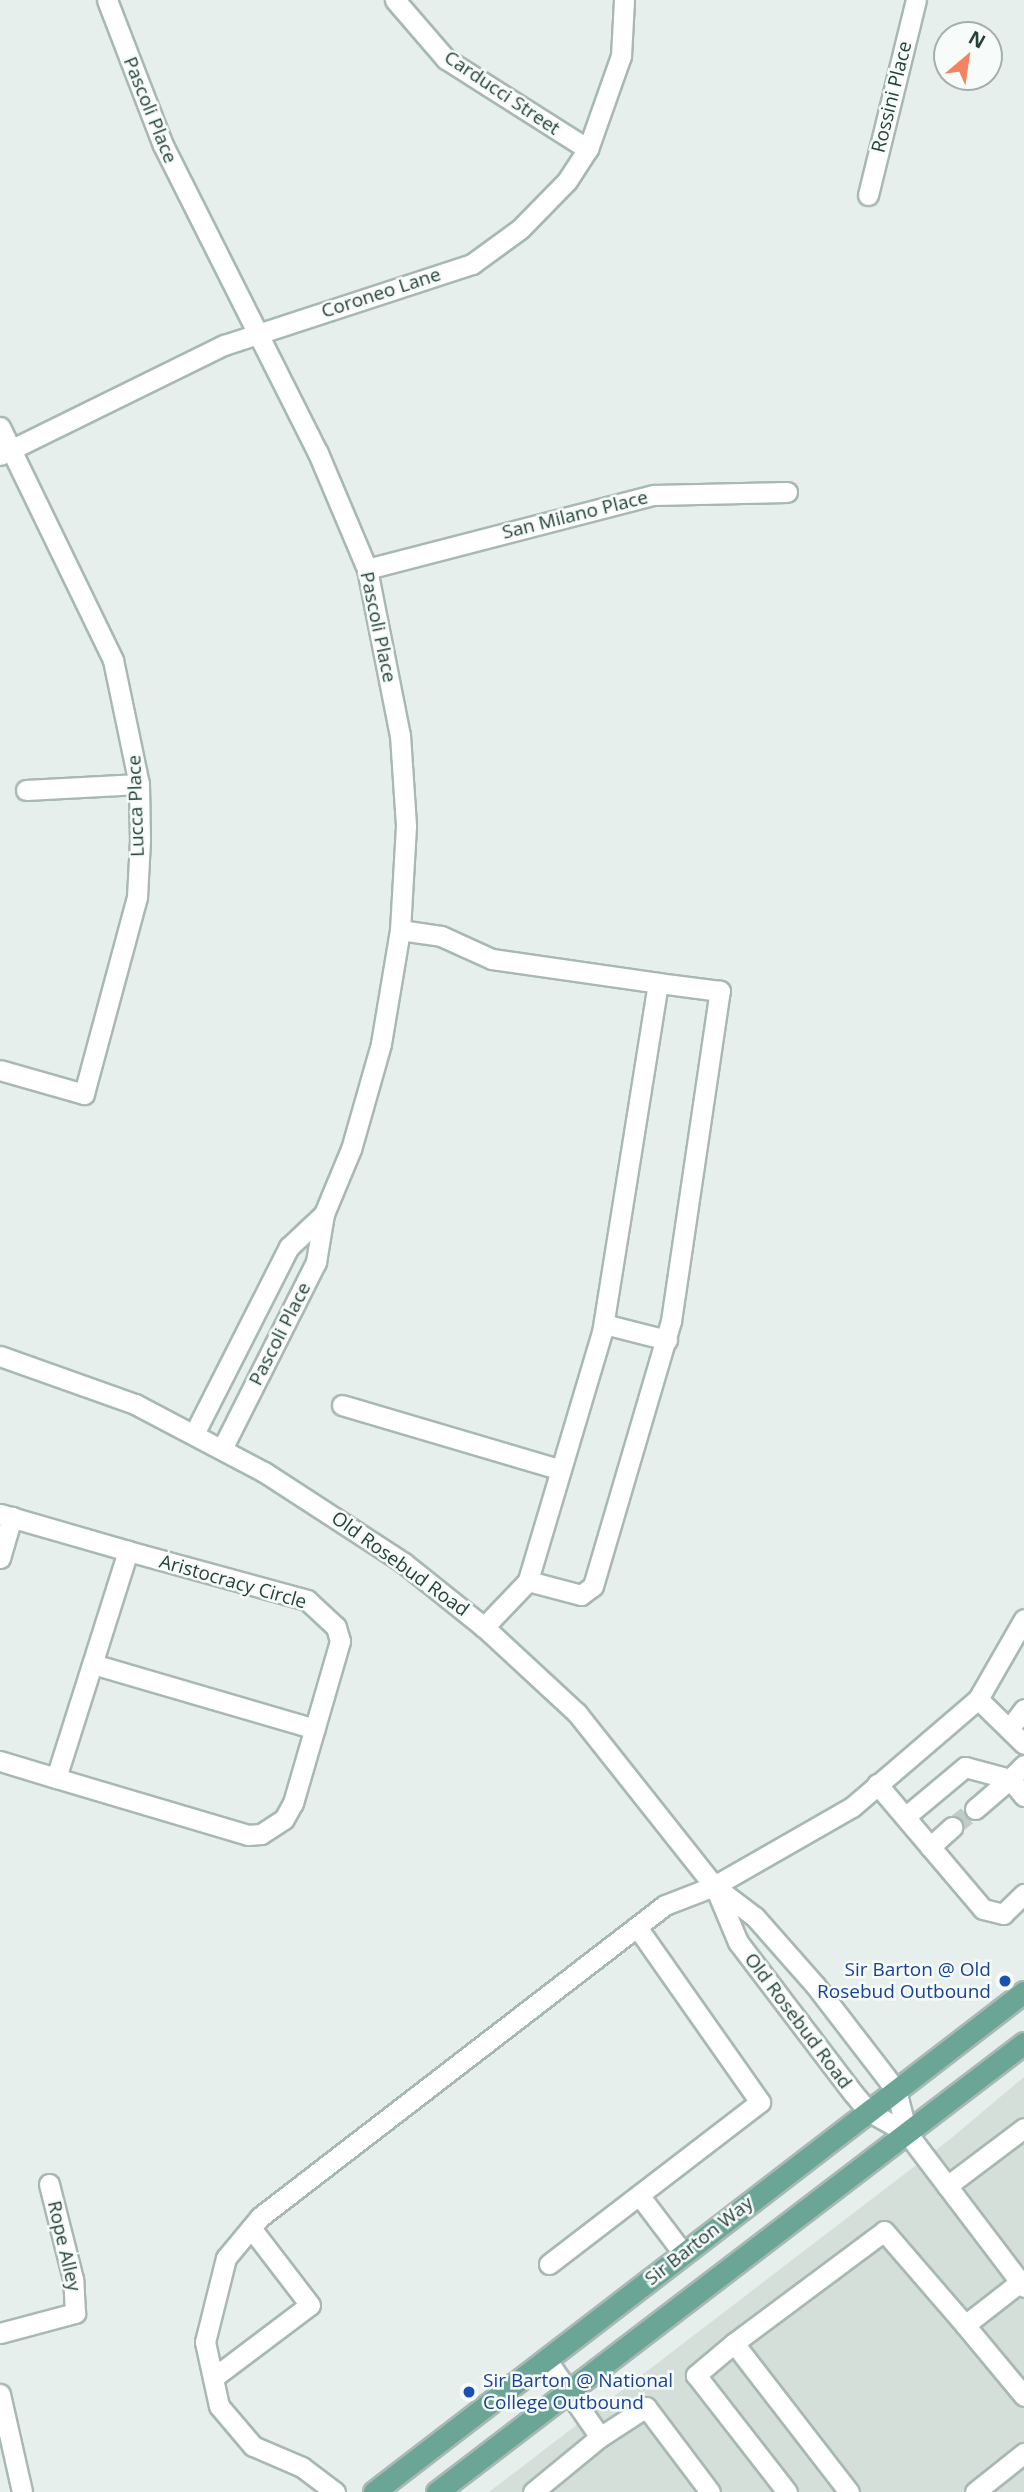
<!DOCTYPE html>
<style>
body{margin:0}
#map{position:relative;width:1024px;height:2492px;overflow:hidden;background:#e6efeb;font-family:"Open Sans",sans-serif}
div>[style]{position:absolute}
.built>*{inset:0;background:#d4dfda}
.minor-tunnel>*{height:19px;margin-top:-9.5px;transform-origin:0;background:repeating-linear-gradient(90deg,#bfccc8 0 19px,transparent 0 29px)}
.roads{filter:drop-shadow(2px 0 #a8b8b2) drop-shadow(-2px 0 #a8b8b2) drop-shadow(0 2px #a8b8b2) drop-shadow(0 -2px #a8b8b2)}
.minor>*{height:19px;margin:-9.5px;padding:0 9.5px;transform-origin:9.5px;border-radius:9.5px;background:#fff}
.major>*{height:21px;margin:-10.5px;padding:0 10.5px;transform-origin:10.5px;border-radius:10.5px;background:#6aa596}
.dots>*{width:19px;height:19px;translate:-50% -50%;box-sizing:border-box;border:4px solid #f7fbf9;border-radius:50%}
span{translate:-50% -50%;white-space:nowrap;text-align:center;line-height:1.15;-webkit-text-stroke:5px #f7fbf9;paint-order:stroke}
.street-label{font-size:19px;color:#24423a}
.transit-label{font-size:19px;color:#164399}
.right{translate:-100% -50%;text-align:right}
.left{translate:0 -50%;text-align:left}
.north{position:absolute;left:933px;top:21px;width:70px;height:70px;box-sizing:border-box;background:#f7fbf9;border:2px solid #a3b1ad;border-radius:50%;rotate:29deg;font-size:19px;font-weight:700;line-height:28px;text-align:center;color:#24423a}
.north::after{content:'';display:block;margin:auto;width:24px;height:32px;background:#f4845f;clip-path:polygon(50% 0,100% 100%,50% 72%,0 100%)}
</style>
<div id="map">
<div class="built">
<div style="clip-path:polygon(1024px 2077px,1024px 2492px,489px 2492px,949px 2140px)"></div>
</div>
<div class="minor-tunnel">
<div style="left:952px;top:1827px;width:29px;rotate:-38deg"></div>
</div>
<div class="roads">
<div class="minor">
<div style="left:107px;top:0;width:155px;rotate:68.9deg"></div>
<div style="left:163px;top:145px;width:345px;rotate:63.3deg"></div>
<div style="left:318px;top:453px;width:126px;rotate:67.1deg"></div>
<div style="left:367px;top:569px;width:169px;rotate:78.8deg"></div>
<div style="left:400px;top:735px;width:91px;rotate:86.2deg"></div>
<div style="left:406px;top:826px;width:104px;rotate:93.3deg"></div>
<div style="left:400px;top:930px;width:116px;rotate:99.5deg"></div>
<div style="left:381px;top:1044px;width:109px;rotate:105.9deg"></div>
<div style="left:351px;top:1149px;width:70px;rotate:112.6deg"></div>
<div style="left:324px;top:1214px;width:49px;rotate:99.5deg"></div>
<div style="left:316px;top:1262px;width:209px;rotate:116.7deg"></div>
<div style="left:395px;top:0;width:78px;rotate:49.2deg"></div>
<div style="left:446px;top:59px;width:168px;rotate:32.4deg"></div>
<div style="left:868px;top:195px;width:201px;rotate:-76.2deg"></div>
<div style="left:0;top:427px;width:259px;rotate:64.1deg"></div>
<div style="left:113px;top:660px;width:127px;rotate:78.2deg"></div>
<div style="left:139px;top:784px;width:56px;rotate:89deg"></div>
<div style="left:140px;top:840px;width:57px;rotate:93deg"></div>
<div style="left:137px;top:897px;width:204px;rotate:105.1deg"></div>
<div style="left:84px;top:1094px;width:87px;rotate:-164.1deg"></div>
<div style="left:0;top:455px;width:250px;rotate:-26.2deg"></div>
<div style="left:224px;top:345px;width:261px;rotate:-18.1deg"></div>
<div style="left:472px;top:264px;width:59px;rotate:-36.1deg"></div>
<div style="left:520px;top:229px;width:67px;rotate:-45.6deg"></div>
<div style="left:567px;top:181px;width:38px;rotate:-57deg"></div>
<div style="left:588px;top:149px;width:99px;rotate:-70.5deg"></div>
<div style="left:621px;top:56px;width:56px;rotate:-86.9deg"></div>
<div style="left:367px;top:569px;width:296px;rotate:-14.5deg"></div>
<div style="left:654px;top:495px;width:133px;rotate:-1.3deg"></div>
<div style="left:26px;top:790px;width:113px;rotate:-3deg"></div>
<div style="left:400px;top:930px;width:41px;rotate:8.3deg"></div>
<div style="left:441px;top:936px;width:56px;rotate:24.3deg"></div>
<div style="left:492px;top:959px;width:168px;rotate:8.2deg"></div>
<div style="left:658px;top:983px;width:353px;rotate:99.1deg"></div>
<div style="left:602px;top:1332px;width:260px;rotate:106.6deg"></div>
<div style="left:528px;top:1581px;width:64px;rotate:133.7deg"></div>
<div style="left:604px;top:1324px;width:65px;rotate:14.3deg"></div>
<div style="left:0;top:1356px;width:143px;rotate:19.6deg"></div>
<div style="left:135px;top:1404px;width:146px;rotate:27.8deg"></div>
<div style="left:264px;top:1472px;width:167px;rotate:33deg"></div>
<div style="left:404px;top:1563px;width:102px;rotate:38.7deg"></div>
<div style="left:484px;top:1627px;width:127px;rotate:42.8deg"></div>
<div style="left:577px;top:1713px;width:221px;rotate:51.6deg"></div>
<div style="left:714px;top:1886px;width:51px;rotate:37.1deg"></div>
<div style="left:755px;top:1917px;width:91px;rotate:48.6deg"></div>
<div style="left:815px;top:1985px;width:133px;rotate:52.4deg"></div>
<div style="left:896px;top:2090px;width:44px;rotate:75.7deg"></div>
<div style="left:907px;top:2133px;width:193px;rotate:52.8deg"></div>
<div style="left:342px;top:1405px;width:228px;rotate:16.5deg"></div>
<div style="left:194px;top:1434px;width:210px;rotate:-63.1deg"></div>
<div style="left:289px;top:1247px;width:48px;rotate:-43.3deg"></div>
<div style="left:0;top:1514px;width:133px;rotate:16.1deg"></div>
<div style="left:0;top:1558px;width:43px;rotate:-73.7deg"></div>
<div style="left:528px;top:1581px;width:55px;rotate:14.8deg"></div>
<div style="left:581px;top:1595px;width:15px;rotate:-37deg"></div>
<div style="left:593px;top:1586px;width:276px;rotate:-73.6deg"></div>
<div style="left:671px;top:1321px;width:334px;rotate:-81.6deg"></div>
<div style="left:720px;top:991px;width:63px;rotate:-172.6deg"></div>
<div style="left:93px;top:1664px;width:231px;rotate:16.3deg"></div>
<div style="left:978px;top:1699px;width:64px;rotate:44.4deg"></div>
<div style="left:1009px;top:1729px;width:25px;rotate:-53deg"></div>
<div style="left:0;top:1761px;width:59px;rotate:16.9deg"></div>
<div style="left:56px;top:1778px;width:200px;rotate:16.5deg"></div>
<div style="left:248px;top:1835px;width:13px;rotate:-4deg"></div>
<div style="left:261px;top:1834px;width:27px;rotate:-33deg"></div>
<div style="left:284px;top:1819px;width:18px;rotate:-61deg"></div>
<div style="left:293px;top:1803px;width:169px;rotate:-73.8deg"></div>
<div style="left:340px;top:1641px;width:15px;rotate:-106deg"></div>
<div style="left:336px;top:1627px;width:40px;rotate:-137deg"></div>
<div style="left:307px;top:1600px;width:186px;rotate:-164.7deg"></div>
<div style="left:128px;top:1551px;width:238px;rotate:107.6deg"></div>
<div style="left:1024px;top:1765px;width:20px;rotate:135deg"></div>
<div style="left:1010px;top:1779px;width:22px;rotate:51deg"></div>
<div style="left:877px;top:1784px;width:164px;rotate:49.7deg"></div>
<div style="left:983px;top:1909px;width:21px;rotate:14deg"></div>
<div style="left:1003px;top:1914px;width:29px;rotate:-44deg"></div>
<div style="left:975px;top:1809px;width:46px;rotate:-40.6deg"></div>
<div style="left:905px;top:1817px;width:78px;rotate:-39.8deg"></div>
<div style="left:965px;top:1767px;width:47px;rotate:14.9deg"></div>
<div style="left:930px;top:1847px;width:30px;rotate:-42deg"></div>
<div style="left:715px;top:1887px;width:60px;rotate:67.3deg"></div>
<div style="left:738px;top:1942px;width:190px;rotate:52.7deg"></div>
<div style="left:853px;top:2093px;width:23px;rotate:50deg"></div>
<div style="left:868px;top:2111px;width:45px;rotate:29.4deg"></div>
<div style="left:947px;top:2186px;width:96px;rotate:-37deg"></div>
<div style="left:639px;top:2195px;width:73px;rotate:52.8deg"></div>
<div style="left:549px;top:2264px;width:266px;rotate:-37.5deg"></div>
<div style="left:760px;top:2102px;width:214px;rotate:-125.1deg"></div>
<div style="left:965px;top:2325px;width:92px;rotate:50.3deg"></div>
<div style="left:0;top:2333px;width:78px;rotate:-14.9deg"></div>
<div style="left:75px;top:2313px;width:34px;rotate:-93deg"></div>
<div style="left:73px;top:2279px;width:98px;rotate:-104.2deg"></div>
<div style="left:734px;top:2343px;width:50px;rotate:139.9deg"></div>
<div style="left:696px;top:2375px;width:148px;rotate:52.1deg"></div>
<div style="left:213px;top:2378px;width:121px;rotate:-37deg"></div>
<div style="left:310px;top:2305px;width:97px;rotate:-127.5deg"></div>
<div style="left:0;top:2394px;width:100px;rotate:77.3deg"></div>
<div style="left:600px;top:2437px;width:55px;rotate:-33.1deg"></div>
<div style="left:646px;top:2407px;width:106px;rotate:53deg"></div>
<div style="left:335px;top:2492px;width:41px;rotate:-142.9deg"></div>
<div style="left:302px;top:2467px;width:53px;rotate:-156.8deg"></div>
<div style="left:253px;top:2446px;width:52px;rotate:-130.4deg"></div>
<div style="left:219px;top:2406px;width:66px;rotate:-102.3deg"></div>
<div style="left:205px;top:2342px;width:87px;rotate:-76deg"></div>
<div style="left:226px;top:2258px;width:53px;rotate:-50.3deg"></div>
<div style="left:260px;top:2217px;width:511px;rotate:-37.61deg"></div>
<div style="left:665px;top:1905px;width:53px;rotate:-21.2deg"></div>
<div style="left:714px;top:1886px;width:159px;rotate:-29.8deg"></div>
<div style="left:852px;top:1807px;width:166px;rotate:-40.6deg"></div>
<div style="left:978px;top:1699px;width:92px;rotate:-60.1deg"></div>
<div style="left:533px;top:2492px;width:87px;rotate:-39.4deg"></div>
<div style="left:600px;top:2437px;width:95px;rotate:-124.7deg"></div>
<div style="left:849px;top:2492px;width:188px;rotate:-127.7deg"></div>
<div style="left:734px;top:2343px;width:187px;rotate:-36.7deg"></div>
<div style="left:884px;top:2231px;width:124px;rotate:49.2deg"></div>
<div style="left:965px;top:2325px;width:70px;rotate:-38deg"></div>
<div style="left:975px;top:2492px;width:63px;rotate:-38.5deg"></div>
</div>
<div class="major">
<div style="left:374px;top:2492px;width:820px;rotate:-37.57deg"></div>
<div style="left:437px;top:2492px;width:739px;rotate:-37.41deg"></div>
</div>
</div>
<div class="dots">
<div style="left:1005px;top:1981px;background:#1a4fb4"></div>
<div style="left:469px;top:2392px;background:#1a4fb4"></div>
</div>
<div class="street-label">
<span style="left:502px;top:93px;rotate:34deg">Carducci Street</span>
<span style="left:892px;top:97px;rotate:-76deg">Rossini Place</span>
<span style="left:150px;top:110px;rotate:68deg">Pascoli Place</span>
<span style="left:381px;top:293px;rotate:-18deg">Coroneo Lane</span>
<span style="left:575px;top:515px;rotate:-14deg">San Milano Place</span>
<span style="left:378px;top:627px;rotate:78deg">Pascoli Place</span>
<span style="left:136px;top:806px;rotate:-92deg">Lucca Place</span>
<span style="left:280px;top:1334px;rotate:-63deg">Pascoli Place</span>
<span style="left:400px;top:1564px;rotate:36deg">Old Rosebud Road</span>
<span style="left:233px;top:1582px;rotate:16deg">Aristocracy Circle</span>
<span style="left:798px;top:2021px;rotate:53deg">Old Rosebud Road</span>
<span style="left:699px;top:2241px;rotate:-38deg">Sir Barton Way</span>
<span style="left:64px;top:2246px;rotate:77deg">Rope Alley</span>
</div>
<div class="transit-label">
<span class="right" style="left:991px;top:1981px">Sir Barton @ Old<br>Rosebud Outbound</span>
<span class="left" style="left:483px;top:2392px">Sir Barton @ National<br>College Outbound</span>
</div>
<div class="north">N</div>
</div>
